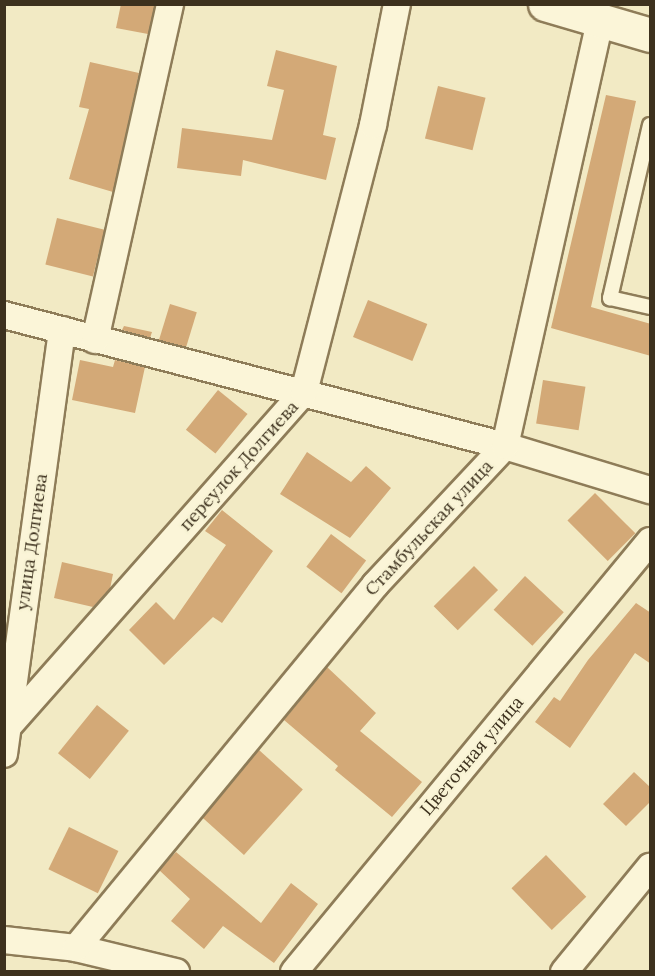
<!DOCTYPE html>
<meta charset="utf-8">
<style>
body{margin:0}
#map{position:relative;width:655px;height:976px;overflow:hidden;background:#f2eac4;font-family:Lora,serif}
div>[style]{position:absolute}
.building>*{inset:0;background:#d3a977;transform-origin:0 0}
.roads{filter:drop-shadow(2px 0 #8e7c58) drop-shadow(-2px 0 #8e7c58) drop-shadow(0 2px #8e7c58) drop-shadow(0 -2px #8e7c58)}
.lane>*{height:14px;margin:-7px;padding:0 7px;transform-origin:7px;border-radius:7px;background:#fbf5d8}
.street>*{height:26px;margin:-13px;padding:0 13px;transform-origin:13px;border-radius:13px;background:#fbf5d8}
.secondary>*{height:33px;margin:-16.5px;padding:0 16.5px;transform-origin:16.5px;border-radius:16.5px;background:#fbf5d8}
span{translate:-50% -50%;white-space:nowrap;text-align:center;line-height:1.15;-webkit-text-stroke:4.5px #f8f3d4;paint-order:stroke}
.street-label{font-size:18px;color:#3d311e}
.frame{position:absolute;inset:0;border:6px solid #3d311e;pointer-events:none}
</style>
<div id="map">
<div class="building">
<div style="clip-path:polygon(121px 4px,155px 4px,148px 34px,116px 28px)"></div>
<div style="clip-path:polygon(276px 50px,337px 66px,323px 135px,336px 138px,326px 180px,243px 160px,241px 176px,177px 168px,182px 128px,272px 140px,284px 90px,267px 86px)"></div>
<div style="clip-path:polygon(90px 62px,139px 73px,113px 192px,69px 179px,89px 109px,79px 107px)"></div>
<div style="left:438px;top:86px;width:49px;height:54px;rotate:14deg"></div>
<div style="clip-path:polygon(606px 95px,636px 101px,591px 307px,651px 324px,651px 356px,551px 328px)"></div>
<div style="left:57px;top:218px;width:49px;height:48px;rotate:14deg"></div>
<div style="left:368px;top:300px;width:64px;height:40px;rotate:22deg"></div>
<div style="left:170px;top:304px;width:28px;height:38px;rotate:17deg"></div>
<div style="clip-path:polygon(124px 326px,152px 332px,150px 338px,122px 330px)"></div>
<div style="clip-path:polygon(80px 360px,113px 367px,115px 360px,145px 367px,135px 413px,72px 400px)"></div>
<div style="left:543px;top:380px;width:43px;height:44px;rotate:9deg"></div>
<div style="left:218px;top:390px;width:38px;height:51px;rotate:39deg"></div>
<div style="clip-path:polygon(307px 452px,351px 482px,366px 466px,391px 488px,350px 538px,280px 494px)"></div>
<div style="left:595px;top:493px;width:57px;height:39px;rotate:45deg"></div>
<div style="clip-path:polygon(222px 510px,273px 551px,222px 623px,213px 617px,164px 665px,129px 630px,156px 602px,174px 620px,226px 545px,205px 531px)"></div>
<div style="left:331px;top:534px;width:44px;height:41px;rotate:37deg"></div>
<div style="clip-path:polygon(62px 562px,113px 574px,110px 589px,93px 607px,54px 598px)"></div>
<div style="left:474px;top:566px;width:34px;height:57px;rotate:45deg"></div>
<div style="left:525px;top:576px;width:53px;height:46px;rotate:43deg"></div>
<div style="clip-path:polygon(636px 603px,651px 613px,651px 664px,635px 653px,570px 748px,535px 722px,554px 697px,560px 701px,588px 660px)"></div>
<div style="clip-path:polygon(327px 667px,376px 713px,360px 731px,422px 782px,392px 817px,335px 770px,338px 766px,284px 720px)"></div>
<div style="left:97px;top:705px;width:41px;height:62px;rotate:39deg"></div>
<div style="left:259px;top:750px;width:59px;height:88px;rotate:42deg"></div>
<div style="clip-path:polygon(634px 772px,651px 788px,651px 801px,626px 826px,603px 804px)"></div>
<div style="left:69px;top:827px;width:55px;height:47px;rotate:26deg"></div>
<div style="clip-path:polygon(176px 852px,261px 923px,291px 883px,318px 904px,274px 963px,223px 926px,204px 949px,171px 921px,190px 899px,159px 870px)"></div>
<div style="left:546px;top:855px;width:58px;height:48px;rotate:46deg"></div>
</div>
<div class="roads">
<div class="lane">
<div style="left:650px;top:125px;width:178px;rotate:103deg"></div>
<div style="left:610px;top:298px;width:41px;rotate:12.7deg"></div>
</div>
<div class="street">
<div style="left:4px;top:315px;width:518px;rotate:14.65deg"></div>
<div style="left:505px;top:446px;width:152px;rotate:16.9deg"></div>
<div style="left:95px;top:340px;width:344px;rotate:-77.4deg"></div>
<div style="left:5px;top:730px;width:451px;rotate:-48.5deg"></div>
<div style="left:304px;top:392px;width:276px;rotate:-75.5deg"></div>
<div style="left:373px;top:125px;width:123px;rotate:-78.8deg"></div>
<div style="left:4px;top:754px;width:428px;rotate:-82.2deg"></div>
<div style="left:4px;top:940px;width:72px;rotate:6.3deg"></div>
<div style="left:76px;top:948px;width:103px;rotate:13.5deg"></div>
<div style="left:76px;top:948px;width:470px;rotate:-50.5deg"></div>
<div style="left:375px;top:585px;width:190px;rotate:-46.9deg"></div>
<div style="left:505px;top:446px;width:436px;rotate:-77.4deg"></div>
<div style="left:294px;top:972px;width:559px;rotate:-50.44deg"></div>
<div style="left:564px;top:972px;width:136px;rotate:-50.7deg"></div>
</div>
<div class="secondary">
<div style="left:545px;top:4px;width:109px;rotate:16.4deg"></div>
</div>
</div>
<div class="street-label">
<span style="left:239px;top:466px;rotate:-48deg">переулок Долгиева</span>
<span style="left:429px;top:528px;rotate:-47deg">Стамбульская улица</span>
<span style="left:32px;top:542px;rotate:-82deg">улица Долгиева</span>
<span style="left:472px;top:756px;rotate:-50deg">Цветочная улица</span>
</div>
<div class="frame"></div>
</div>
